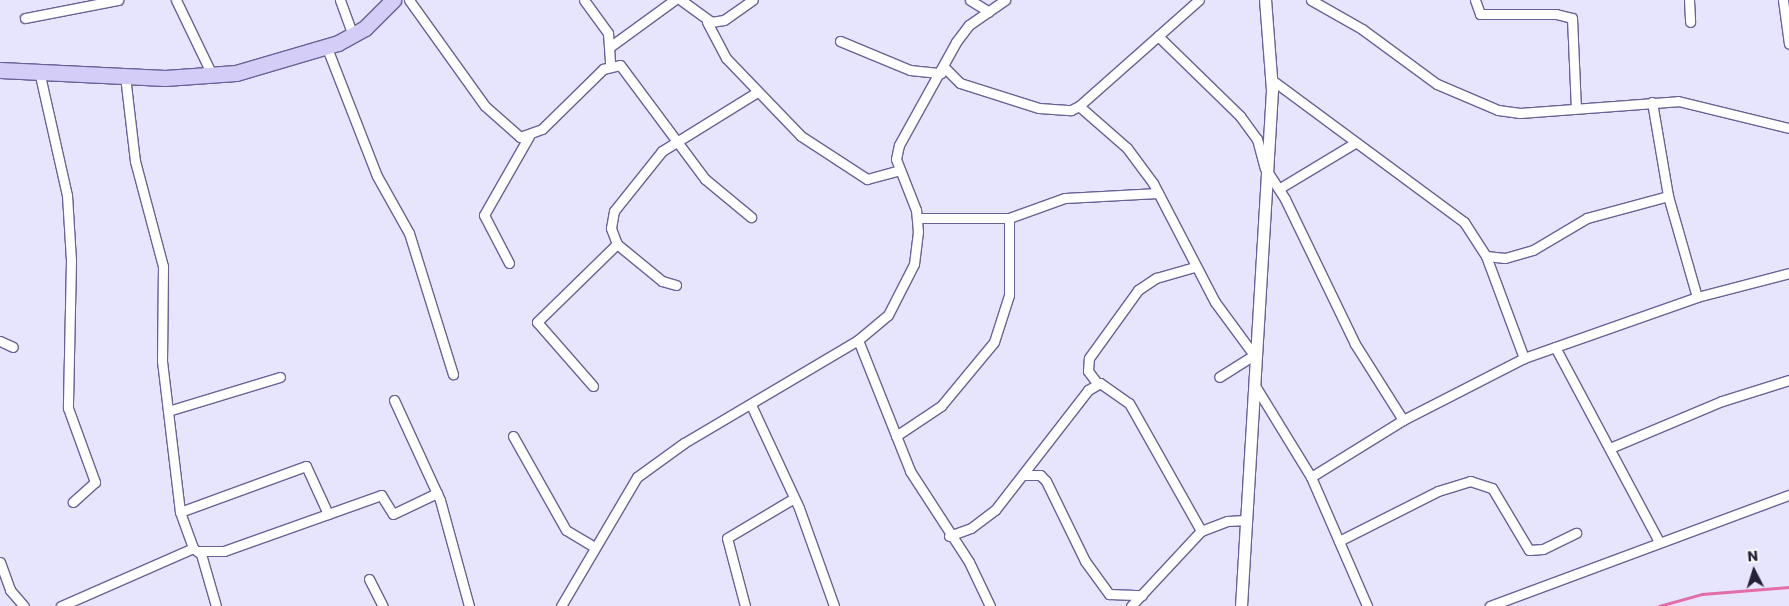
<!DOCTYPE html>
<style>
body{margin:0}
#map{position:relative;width:1789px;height:606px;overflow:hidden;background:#e7e4fd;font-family:Poppins,sans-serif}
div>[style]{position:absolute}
.stream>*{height:3px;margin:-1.5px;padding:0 1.5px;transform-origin:1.5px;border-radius:1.5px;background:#e36da9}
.roads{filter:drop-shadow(1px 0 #6a6297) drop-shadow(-1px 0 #6a6297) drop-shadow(0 1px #6a6297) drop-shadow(0 -1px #6a6297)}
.minor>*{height:9px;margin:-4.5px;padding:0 4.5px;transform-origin:4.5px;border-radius:4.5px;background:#fff}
.tertiary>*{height:11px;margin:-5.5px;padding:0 5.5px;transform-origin:5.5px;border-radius:5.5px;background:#fff}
.primary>*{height:15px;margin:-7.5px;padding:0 7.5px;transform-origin:7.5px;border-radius:7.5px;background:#d3cdf8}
span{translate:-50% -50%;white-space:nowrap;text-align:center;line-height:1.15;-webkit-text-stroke:5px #f5f5f5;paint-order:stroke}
.north{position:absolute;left:1729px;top:546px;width:50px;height:50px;-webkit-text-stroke:4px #f5f5f5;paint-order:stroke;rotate:355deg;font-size:14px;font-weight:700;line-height:20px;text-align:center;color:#252138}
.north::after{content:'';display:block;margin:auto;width:18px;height:22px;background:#252138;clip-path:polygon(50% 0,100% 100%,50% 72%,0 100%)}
</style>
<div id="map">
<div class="stream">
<div style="left:1659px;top:606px;width:45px;rotate:-15.6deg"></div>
<div style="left:1702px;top:594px;width:87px;rotate:-4.6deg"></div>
</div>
<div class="roads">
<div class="minor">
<div style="left:176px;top:0;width:85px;rotate:64.3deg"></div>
<div style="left:340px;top:0;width:37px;rotate:70deg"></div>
<div style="left:409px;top:0;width:130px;rotate:54.4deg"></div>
<div style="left:485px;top:106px;width:47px;rotate:41.5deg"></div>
<div style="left:520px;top:137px;width:23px;rotate:-20deg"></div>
<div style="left:542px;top:129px;width:86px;rotate:-44.5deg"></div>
<div style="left:603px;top:69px;width:17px;rotate:-13deg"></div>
<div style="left:620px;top:65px;width:142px;rotate:53.3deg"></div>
<div style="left:705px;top:179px;width:60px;rotate:39.6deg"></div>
<div style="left:584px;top:0;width:41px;rotate:54deg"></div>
<div style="left:608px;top:33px;width:32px;rotate:86deg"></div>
<div style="left:681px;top:0;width:37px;rotate:36deg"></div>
<div style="left:711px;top:22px;width:13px;rotate:-9deg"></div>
<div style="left:724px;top:20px;width:35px;rotate:-35deg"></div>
<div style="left:970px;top:0;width:22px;rotate:32deg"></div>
<div style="left:1311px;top:0;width:59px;rotate:29.6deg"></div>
<div style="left:1362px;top:29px;width:93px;rotate:36.3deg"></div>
<div style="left:1437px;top:84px;width:66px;rotate:23.1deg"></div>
<div style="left:1498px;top:110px;width:22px;rotate:8deg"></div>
<div style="left:1520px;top:113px;width:158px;rotate:-4.3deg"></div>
<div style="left:1678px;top:101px;width:114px;rotate:13.7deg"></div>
<div style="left:1475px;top:0;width:15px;rotate:70deg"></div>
<div style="left:1480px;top:14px;width:76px"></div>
<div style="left:1556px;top:14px;width:16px;rotate:14deg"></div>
<div style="left:1572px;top:18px;width:90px;rotate:87.5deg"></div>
<div style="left:1689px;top:0;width:22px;rotate:87deg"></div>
<div style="left:1783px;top:0;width:44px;rotate:82.2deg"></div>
<div style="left:25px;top:18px;width:95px;rotate:-11deg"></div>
<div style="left:707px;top:22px;width:41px;rotate:62.2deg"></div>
<div style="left:726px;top:58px;width:108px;rotate:46.1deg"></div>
<div style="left:801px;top:136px;width:79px;rotate:33.1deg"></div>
<div style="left:867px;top:179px;width:34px;rotate:-15deg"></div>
<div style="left:1158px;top:36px;width:115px;rotate:44.3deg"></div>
<div style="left:1240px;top:116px;width:29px;rotate:54deg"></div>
<div style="left:1257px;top:139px;width:30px;rotate:75deg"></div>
<div style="left:1265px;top:168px;width:37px;rotate:57deg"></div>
<div style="left:1285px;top:199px;width:161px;rotate:64.2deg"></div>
<div style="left:1355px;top:344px;width:90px;rotate:57.7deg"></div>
<div style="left:840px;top:41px;width:76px;rotate:22.5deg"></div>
<div style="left:910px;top:70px;width:31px;rotate:6deg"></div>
<div style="left:611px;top:46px;width:78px;rotate:-36.1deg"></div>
<div style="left:327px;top:48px;width:137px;rotate:68.7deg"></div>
<div style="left:377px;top:176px;width:65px;rotate:60.7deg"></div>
<div style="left:409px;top:233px;width:148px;rotate:72.7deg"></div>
<div style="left:945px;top:68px;width:21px;rotate:45deg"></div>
<div style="left:960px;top:83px;width:83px;rotate:17.6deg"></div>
<div style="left:1039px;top:108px;width:32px;rotate:4deg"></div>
<div style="left:1071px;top:110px;width:9px;rotate:-27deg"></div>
<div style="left:1079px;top:106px;width:64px;rotate:41.2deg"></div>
<div style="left:1127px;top:148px;width:44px;rotate:53.4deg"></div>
<div style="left:1153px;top:183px;width:134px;rotate:62.5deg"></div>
<div style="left:1215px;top:302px;width:66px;rotate:53.7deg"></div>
<div style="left:1254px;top:355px;width:41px;rotate:147.8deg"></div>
<div style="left:39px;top:71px;width:127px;rotate:77.3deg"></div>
<div style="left:67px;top:195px;width:65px;rotate:86.5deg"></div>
<div style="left:71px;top:260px;width:148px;rotate:91.2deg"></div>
<div style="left:68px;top:408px;width:79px;rotate:70deg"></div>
<div style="left:95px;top:482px;width:30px;rotate:138deg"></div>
<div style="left:125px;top:76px;width:86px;rotate:83.3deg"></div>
<div style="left:135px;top:161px;width:109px;rotate:75.1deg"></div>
<div style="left:163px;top:266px;width:95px;rotate:90.6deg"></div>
<div style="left:162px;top:361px;width:152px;rotate:83.2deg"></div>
<div style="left:180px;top:512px;width:38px;rotate:70deg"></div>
<div style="left:193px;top:548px;width:10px;rotate:37deg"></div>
<div style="left:201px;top:554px;width:54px;rotate:73.9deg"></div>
<div style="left:1272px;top:80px;width:239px;rotate:36.5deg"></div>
<div style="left:1464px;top:222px;width:40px;rotate:57.1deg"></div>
<div style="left:1486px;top:256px;width:109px;rotate:69.6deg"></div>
<div style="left:1652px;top:102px;width:95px;rotate:80.3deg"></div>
<div style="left:1668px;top:196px;width:105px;rotate:74deg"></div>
<div style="left:1079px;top:106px;width:160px;rotate:-41.5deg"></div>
<div style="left:1280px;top:188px;width:87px;rotate:-31deg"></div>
<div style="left:1009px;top:218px;width:59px;rotate:-19.7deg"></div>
<div style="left:1065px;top:198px;width:93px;rotate:-3.1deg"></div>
<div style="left:1486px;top:256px;width:19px;rotate:6deg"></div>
<div style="left:1505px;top:258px;width:29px;rotate:-16deg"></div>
<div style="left:1533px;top:250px;width:63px;rotate:-30.7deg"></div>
<div style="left:1587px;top:218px;width:84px;rotate:-15.2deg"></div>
<div style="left:509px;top:263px;width:54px;rotate:-117.5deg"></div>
<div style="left:484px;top:215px;width:91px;rotate:-60.3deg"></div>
<div style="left:676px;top:285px;width:15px;rotate:-164deg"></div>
<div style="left:662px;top:281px;width:58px;rotate:-140.6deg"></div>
<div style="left:617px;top:244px;width:17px;rotate:-111deg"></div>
<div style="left:611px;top:228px;width:17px;rotate:-80deg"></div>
<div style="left:614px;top:211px;width:77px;rotate:-51.3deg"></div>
<div style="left:662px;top:151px;width:112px;rotate:-31.8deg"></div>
<div style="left:858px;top:340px;width:141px;rotate:68.3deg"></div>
<div style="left:910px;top:471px;width:108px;rotate:57deg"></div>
<div style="left:969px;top:562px;width:49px;rotate:64.5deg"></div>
<div style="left:0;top:341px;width:14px;rotate:25deg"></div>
<div style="left:1555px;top:347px;width:221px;rotate:61.9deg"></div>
<div style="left:1097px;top:383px;width:15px;rotate:-127deg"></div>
<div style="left:1088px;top:371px;width:13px;rotate:-86deg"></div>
<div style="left:1089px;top:358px;width:84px;rotate:-54.2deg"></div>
<div style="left:1138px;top:290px;width:22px;rotate:-34deg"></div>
<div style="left:1156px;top:278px;width:40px;rotate:-16deg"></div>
<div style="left:1254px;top:384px;width:109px;rotate:58.5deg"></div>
<div style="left:1311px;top:477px;width:141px;rotate:66.5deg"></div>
<div style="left:593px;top:386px;width:85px;rotate:-131.2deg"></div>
<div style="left:537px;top:322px;width:112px;rotate:-44.3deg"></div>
<div style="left:394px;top:400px;width:110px;rotate:65.3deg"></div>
<div style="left:440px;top:500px;width:110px;rotate:74.7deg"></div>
<div style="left:752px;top:407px;width:111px;rotate:65deg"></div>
<div style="left:799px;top:508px;width:104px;rotate:70.3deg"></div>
<div style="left:168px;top:411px;width:117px;rotate:-16.9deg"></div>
<div style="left:513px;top:436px;width:108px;rotate:60.6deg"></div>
<div style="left:566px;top:530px;width:31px;rotate:31deg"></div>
<div style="left:896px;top:436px;width:54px;rotate:-33.7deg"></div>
<div style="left:941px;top:406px;width:83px;rotate:-50.4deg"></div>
<div style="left:994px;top:342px;width:49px;rotate:-72.3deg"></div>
<div style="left:1009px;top:295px;width:77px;rotate:-90deg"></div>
<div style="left:1009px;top:218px;width:91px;rotate:180deg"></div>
<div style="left:1610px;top:448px;width:121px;rotate:-22.8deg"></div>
<div style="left:1722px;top:401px;width:70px;rotate:-17.4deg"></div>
<div style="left:1024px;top:475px;width:16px"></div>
<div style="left:1040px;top:475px;width:8px;rotate:45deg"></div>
<div style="left:1046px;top:481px;width:89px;rotate:64deg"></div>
<div style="left:1085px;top:561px;width:41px;rotate:54deg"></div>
<div style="left:1109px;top:594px;width:33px;rotate:2deg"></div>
<div style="left:1311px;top:477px;width:108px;rotate:-31.8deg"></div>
<div style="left:1403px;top:420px;width:136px;rotate:-27.1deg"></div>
<div style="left:1524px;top:358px;width:183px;rotate:-19.4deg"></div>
<div style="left:1697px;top:297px;width:95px;rotate:-14.6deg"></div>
<div style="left:180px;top:512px;width:134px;rotate:-20.1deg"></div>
<div style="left:306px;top:466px;width:53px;rotate:65.4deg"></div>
<div style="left:949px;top:536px;width:23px;rotate:-20deg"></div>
<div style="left:971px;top:528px;width:30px;rotate:-37deg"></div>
<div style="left:995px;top:510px;width:152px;rotate:-52.2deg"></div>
<div style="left:1088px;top:390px;width:14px;rotate:-30deg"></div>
<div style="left:1100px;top:383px;width:35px;rotate:35deg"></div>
<div style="left:1129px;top:403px;width:147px;rotate:60.6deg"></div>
<div style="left:1339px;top:541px;width:111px;rotate:-26.8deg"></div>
<div style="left:1438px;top:491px;width:34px;rotate:-17deg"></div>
<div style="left:1470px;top:481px;width:23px;rotate:18deg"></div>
<div style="left:1492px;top:488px;width:72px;rotate:59.2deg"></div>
<div style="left:1529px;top:550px;width:14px;rotate:-4deg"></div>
<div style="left:1543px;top:549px;width:37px;rotate:-26deg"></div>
<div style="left:197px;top:551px;width:27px"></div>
<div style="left:224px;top:551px;width:167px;rotate:-19.6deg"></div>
<div style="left:381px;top:495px;width:22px;rotate:58deg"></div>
<div style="left:393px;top:514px;width:49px;rotate:-25.5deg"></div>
<div style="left:0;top:562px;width:30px;rotate:70deg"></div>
<div style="left:10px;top:590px;width:21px;rotate:49deg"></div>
<div style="left:369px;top:579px;width:30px;rotate:63deg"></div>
<div style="left:61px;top:606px;width:144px;rotate:-23.7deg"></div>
<div style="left:561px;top:606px;width:150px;rotate:-59.5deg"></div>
<div style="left:637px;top:477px;width:58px;rotate:-35.9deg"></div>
<div style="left:684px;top:443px;width:202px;rotate:-30.6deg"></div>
<div style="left:858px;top:340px;width:39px;rotate:-40deg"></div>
<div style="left:888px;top:315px;width:57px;rotate:-63deg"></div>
<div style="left:914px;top:264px;width:32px;rotate:-83deg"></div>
<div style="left:918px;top:232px;width:22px;rotate:-95deg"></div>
<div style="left:916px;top:210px;width:55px;rotate:-111.4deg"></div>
<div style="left:896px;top:159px;width:14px;rotate:-78deg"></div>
<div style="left:899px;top:145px;width:118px;rotate:-61deg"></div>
<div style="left:956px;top:42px;width:21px;rotate:-53deg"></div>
<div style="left:969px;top:25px;width:44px;rotate:-34.8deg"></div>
<div style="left:745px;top:606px;width:70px;rotate:-104.8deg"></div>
<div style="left:727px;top:538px;width:78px;rotate:-30.8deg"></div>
<div style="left:1131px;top:606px;width:103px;rotate:-47deg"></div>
<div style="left:1201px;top:531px;width:28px;rotate:-21deg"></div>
<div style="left:1227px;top:521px;width:19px;rotate:-3deg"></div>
<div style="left:1490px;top:606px;width:319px;rotate:-20.4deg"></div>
</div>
<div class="tertiary">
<div style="left:1241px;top:606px;width:517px;rotate:-86.56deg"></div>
<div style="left:1272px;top:90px;width:90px;rotate:-94.4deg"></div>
</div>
<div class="primary">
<div style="left:0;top:70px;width:165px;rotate:2.8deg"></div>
<div style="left:165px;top:78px;width:71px;rotate:-4deg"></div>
<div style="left:236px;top:73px;width:106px;rotate:-16.4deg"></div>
<div style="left:338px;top:43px;width:31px;rotate:-29deg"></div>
<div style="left:365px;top:28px;width:40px;rotate:-45deg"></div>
</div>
</div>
<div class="north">N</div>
</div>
